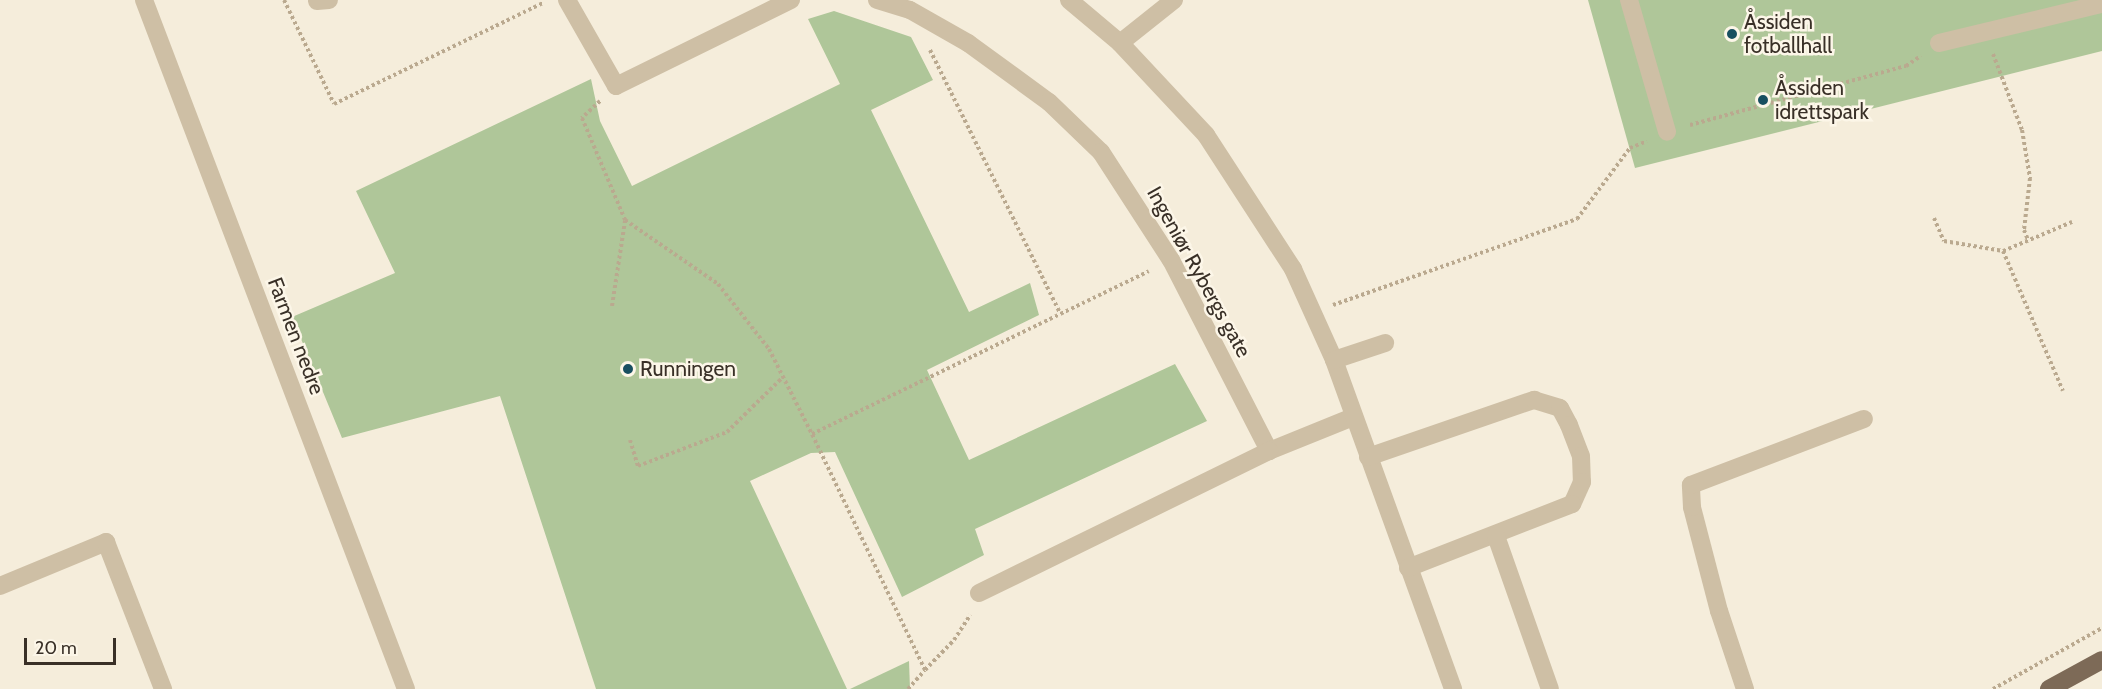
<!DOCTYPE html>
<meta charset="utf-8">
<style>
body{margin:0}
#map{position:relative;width:2102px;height:689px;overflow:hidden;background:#f5eddb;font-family:Cabin,sans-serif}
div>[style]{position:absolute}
.green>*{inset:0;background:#afc699}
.path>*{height:4px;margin-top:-2px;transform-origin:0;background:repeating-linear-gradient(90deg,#baa98f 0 3px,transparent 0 6px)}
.minor>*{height:18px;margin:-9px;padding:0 9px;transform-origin:9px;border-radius:9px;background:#cebfa5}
.major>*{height:18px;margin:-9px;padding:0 9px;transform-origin:9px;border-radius:9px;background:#7d6a57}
.dots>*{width:16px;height:16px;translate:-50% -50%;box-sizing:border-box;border:3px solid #fcf6e8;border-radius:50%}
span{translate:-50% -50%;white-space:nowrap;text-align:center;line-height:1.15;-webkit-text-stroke:5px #fcf6e8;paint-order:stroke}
.poi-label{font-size:21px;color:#393027}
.left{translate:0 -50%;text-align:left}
.street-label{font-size:21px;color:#393027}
.scale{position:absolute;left:24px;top:638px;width:92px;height:27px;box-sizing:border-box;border:3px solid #393027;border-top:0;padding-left:8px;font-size:18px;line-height:21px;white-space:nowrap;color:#393027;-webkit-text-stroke:4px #fcf6e8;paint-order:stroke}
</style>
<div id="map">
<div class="green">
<div style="clip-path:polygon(1588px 0,2102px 0,2102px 51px,1635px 168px)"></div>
<div style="clip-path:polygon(834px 11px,911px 37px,933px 80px,871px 110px,969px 312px,1030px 283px,1039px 315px,927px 370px,969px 460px,1175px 364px,1207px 421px,975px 529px,984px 555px,902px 597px,835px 452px,811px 453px,750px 481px,847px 689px,596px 689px,500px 396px,342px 438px,292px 317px,395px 273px,356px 191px,591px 79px,600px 121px,632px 186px,840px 84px,808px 19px)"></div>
<div style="clip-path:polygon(909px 661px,910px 689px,850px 689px)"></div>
</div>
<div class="path">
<div style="left:284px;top:0;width:115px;rotate:64.3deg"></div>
<div style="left:334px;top:104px;width:232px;rotate:-25.8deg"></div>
<div style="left:930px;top:50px;width:293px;rotate:63.7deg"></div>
<div style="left:1993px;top:54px;width:81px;rotate:69.1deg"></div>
<div style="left:2022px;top:130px;width:49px;rotate:80.5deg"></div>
<div style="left:2030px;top:178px;width:52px;rotate:96.6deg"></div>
<div style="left:2024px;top:230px;width:11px;rotate:68deg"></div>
<div style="left:600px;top:101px;width:25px;rotate:137deg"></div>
<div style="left:582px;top:118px;width:111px;rotate:67.1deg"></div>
<div style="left:625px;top:220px;width:113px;rotate:34.5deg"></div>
<div style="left:718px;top:284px;width:83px;rotate:51.9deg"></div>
<div style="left:769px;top:349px;width:95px;rotate:63.2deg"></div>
<div style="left:1690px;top:125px;width:224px;rotate:-15.3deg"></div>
<div style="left:1906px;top:66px;width:18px;rotate:-34deg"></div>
<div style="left:1934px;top:218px;width:25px;rotate:67deg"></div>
<div style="left:1944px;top:241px;width:60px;rotate:9.6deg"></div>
<div style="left:2003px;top:251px;width:152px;rotate:66.8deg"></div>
<div style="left:2003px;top:251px;width:75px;rotate:-22.8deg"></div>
<div style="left:1333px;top:305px;width:259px;rotate:-19.4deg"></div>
<div style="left:1577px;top:219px;width:89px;rotate:-53.3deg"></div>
<div style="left:1630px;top:148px;width:18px;rotate:-22deg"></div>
<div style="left:612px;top:306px;width:86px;rotate:-81.3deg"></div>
<div style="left:630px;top:440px;width:27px;rotate:73deg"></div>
<div style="left:638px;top:466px;width:95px;rotate:-20.9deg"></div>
<div style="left:727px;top:432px;width:78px;rotate:-44.5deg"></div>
<div style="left:925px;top:670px;width:42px;rotate:-46deg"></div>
<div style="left:954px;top:640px;width:30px;rotate:-57deg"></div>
<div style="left:908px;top:689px;width:25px;rotate:-48deg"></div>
<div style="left:925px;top:670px;width:262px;rotate:-115.6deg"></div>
<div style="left:812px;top:434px;width:374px;rotate:-25.8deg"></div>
<div style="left:1993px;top:689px;width:125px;rotate:-29.2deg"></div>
</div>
<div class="minor">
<div style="left:144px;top:0;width:737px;rotate:69.18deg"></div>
<div style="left:567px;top:0;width:99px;rotate:60.3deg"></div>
<div style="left:616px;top:86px;width:195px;rotate:-26.2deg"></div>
<div style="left:877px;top:0;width:34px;rotate:17deg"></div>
<div style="left:910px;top:10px;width:67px;rotate:29.6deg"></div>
<div style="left:968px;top:43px;width:100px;rotate:36.1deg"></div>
<div style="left:1049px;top:102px;width:72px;rotate:43.9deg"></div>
<div style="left:1101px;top:152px;width:129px;rotate:57.1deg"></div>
<div style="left:1171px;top:260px;width:215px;rotate:62.8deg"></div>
<div style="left:1269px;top:451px;width:91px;rotate:-22deg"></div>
<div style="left:1069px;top:0;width:67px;rotate:40.1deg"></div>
<div style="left:1120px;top:43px;width:126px;rotate:46.9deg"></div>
<div style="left:1206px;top:135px;width:160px;rotate:57deg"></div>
<div style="left:1293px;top:269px;width:100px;rotate:65.7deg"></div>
<div style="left:1334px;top:360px;width:350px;rotate:70.1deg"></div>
<div style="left:1629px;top:0;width:137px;rotate:73.9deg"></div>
<div style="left:317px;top:1px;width:12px;rotate:-5deg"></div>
<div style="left:1120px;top:43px;width:69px;rotate:-38.5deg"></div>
<div style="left:1939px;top:43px;width:168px;rotate:-13.5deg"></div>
<div style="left:1334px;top:360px;width:54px;rotate:-18.4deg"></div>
<div style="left:1368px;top:457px;width:176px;rotate:-19deg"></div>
<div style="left:1534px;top:400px;width:27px;rotate:17deg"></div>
<div style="left:1560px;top:408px;width:19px;rotate:62deg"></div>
<div style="left:1569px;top:425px;width:33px;rotate:69deg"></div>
<div style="left:1581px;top:456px;width:26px;rotate:88deg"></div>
<div style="left:1582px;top:482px;width:24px;rotate:114deg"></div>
<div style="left:1572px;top:504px;width:176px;rotate:158.7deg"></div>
<div style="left:1496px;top:536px;width:162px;rotate:70.6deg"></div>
<div style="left:0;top:586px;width:115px;rotate:-22.5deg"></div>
<div style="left:106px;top:542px;width:158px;rotate:68.8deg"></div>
<div style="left:979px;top:593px;width:323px;rotate:-26.1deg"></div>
<div style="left:1745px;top:689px;width:82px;rotate:-108.4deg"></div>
<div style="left:1719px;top:611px;width:107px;rotate:-104.6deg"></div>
<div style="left:1692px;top:507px;width:22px;rotate:-93deg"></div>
<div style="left:1691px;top:485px;width:185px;rotate:-20.9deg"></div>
</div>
<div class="major">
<div style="left:2049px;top:689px;width:60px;rotate:-28.7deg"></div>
</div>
<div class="dots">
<div style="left:1732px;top:34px;background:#184f60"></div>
<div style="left:1763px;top:100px;background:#184f60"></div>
<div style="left:628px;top:369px;background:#184f60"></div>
</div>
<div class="poi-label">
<span class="left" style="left:1744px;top:34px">Åssiden<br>fotballhall</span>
<span class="left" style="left:1775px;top:100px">Åssiden<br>idrettspark</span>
<span class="left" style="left:640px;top:369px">Runningen</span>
</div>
<div class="street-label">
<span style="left:1199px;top:272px;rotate:61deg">Ingeniør Rybergs gate</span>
<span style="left:296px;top:336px;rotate:69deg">Farmen nedre</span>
</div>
<div class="scale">20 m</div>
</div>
